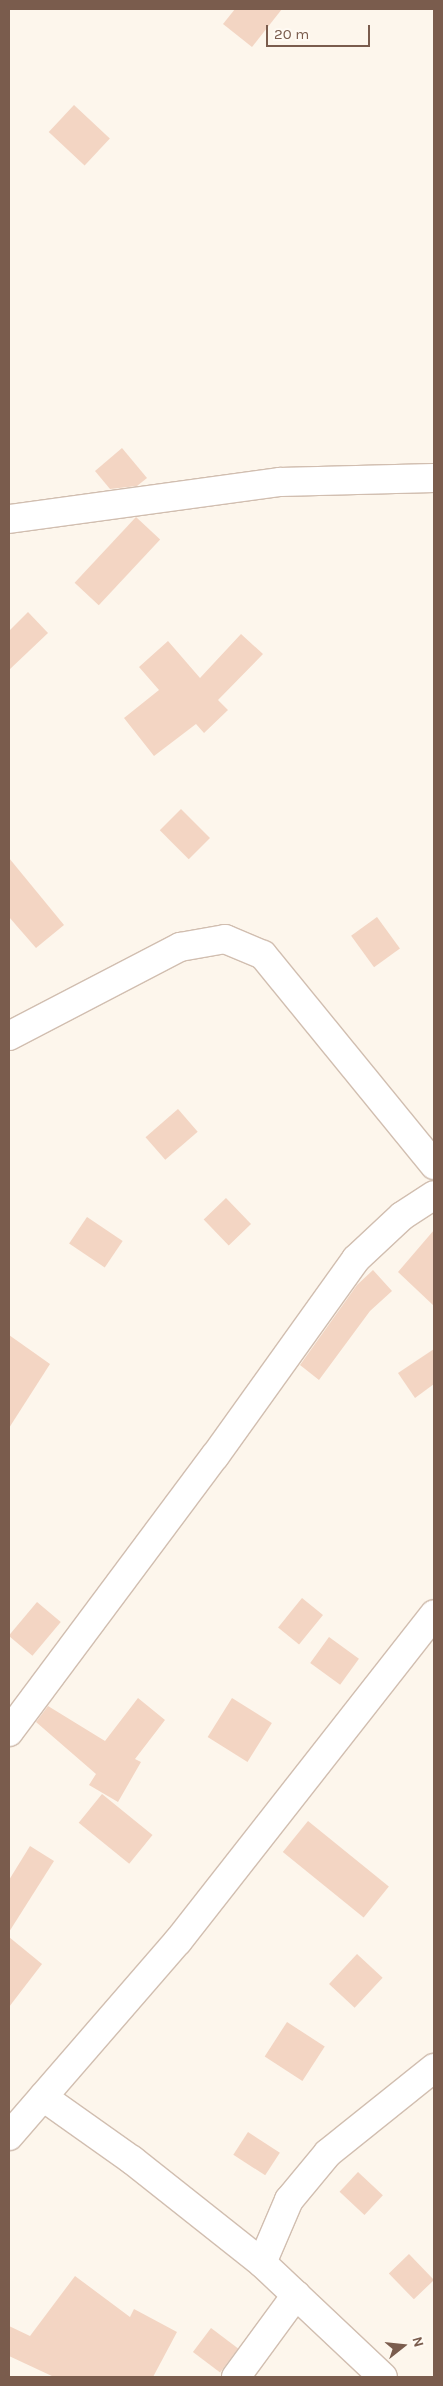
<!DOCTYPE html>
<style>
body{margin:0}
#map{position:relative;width:443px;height:2386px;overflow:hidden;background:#fdf6ec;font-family:Karla,sans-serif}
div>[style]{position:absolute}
.building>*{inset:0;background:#f3d5c3;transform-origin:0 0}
.roads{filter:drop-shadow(1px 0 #d1beb0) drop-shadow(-1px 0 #d1beb0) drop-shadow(0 1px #d1beb0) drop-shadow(0 -1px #d1beb0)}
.minor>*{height:28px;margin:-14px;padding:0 14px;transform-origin:14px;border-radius:14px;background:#fff}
span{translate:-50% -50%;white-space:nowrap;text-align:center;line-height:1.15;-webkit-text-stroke:4px #fffaf3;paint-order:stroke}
.frame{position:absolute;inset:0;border:10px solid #7a5c4d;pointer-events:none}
.north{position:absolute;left:378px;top:2321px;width:50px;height:50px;-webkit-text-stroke:4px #fffaf3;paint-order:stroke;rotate:74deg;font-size:14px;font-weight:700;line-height:20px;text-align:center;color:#7a5c4d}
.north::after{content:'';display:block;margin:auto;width:18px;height:22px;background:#7a5c4d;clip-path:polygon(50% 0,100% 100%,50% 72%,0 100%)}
.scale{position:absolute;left:266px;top:25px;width:104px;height:22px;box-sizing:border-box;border:2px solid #7a5c4d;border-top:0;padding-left:6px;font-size:15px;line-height:18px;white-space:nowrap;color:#7a5c4d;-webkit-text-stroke:4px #fffaf3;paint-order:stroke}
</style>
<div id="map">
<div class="building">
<div style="clip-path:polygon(235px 9px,282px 9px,252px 47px,223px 24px)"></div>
<div style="left:74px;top:105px;width:49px;height:37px;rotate:43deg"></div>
<div style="clip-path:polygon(122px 448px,147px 478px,137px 486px,110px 489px,95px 471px)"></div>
<div style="left:136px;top:517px;width:33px;height:90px;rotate:43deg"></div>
<div style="clip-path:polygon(28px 612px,48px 633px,9px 670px,9px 631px)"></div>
<div style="clip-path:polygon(241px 634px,263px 654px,218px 700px,228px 710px,204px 733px,196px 724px,154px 756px,124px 718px,159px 690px,139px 667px,168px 641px,200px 678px)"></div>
<div style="left:181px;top:809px;width:41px;height:30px;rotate:45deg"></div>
<div style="clip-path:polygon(9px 858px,64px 925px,36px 948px,9px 917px)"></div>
<div style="left:377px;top:917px;width:39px;height:32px;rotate:54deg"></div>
<div style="left:178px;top:1109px;width:30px;height:43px;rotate:49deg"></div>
<div style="left:226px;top:1198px;width:36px;height:31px;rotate:46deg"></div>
<div style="left:87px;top:1217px;width:43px;height:32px;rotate:34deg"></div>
<div style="clip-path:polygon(434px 1230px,434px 1306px,398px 1272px)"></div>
<div style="clip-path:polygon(373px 1270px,392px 1291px,370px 1311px,319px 1380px,300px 1365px,357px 1285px)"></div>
<div style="clip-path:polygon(9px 1335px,50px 1364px,9px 1428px)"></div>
<div style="clip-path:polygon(434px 1349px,434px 1384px,415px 1398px,398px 1373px)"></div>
<div style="left:302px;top:1598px;width:27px;height:38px;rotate:39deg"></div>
<div style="left:37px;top:1602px;width:31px;height:44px;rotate:40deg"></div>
<div style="left:329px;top:1637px;width:37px;height:32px;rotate:36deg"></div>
<div style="clip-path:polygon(138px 1698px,165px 1720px,135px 1759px,141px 1762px,118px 1802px,89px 1785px,96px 1774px,36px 1722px,48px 1706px,105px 1741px)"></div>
<div style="left:232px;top:1698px;width:47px;height:46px;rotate:32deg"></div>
<div style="left:102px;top:1794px;width:65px;height:37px;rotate:39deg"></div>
<div style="left:308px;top:1821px;width:104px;height:40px;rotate:39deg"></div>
<div style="clip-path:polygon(30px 1846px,54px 1861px,9px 1932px,9px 1880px)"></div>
<div style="clip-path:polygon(9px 1937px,42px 1964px,9px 2007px)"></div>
<div style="left:357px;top:1954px;width:35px;height:41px;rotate:43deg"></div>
<div style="left:287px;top:2022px;width:45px;height:41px;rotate:33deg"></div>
<div style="left:248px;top:2132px;width:38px;height:27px;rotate:33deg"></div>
<div style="left:358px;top:2172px;width:34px;height:27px;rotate:43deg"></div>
<div style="left:409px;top:2254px;width:36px;height:28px;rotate:46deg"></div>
<div style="clip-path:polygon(75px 2276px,130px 2317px,134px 2309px,177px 2332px,153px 2377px,54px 2377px,9px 2356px,9px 2326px,30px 2336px)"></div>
<div style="left:211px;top:2328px;width:34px;height:30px;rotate:37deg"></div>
</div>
<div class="roads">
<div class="minor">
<div style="left:9px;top:519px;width:274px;rotate:-7.8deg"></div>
<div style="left:280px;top:482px;width:154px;rotate:-1.5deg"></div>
<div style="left:9px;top:1036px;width:193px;rotate:-27.5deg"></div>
<div style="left:180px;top:947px;width:46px;rotate:-10.1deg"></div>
<div style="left:225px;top:939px;width:41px;rotate:22.8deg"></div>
<div style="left:263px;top:955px;width:271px;rotate:50.8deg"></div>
<div style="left:9px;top:1732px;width:344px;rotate:-53.3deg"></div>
<div style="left:215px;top:1456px;width:242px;rotate:-54.4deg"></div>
<div style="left:356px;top:1259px;width:63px;rotate:-43.1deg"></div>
<div style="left:402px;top:1216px;width:38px;rotate:-33deg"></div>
<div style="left:43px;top:2097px;width:109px;rotate:35.3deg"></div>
<div style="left:132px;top:2160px;width:166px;rotate:38.4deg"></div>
<div style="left:262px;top:2263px;width:166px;rotate:43.3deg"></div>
<div style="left:9px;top:2136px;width:258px;rotate:-49.1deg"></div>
<div style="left:178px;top:1941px;width:415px;rotate:-51.9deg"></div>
<div style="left:262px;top:2263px;width:69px;rotate:-66.8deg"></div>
<div style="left:289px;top:2200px;width:61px;rotate:-50.3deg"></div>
<div style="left:328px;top:2153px;width:136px;rotate:-38.7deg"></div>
<div style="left:236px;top:2377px;width:102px;rotate:-53.8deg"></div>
</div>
</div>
<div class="frame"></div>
<div class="north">N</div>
<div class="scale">20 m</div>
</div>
